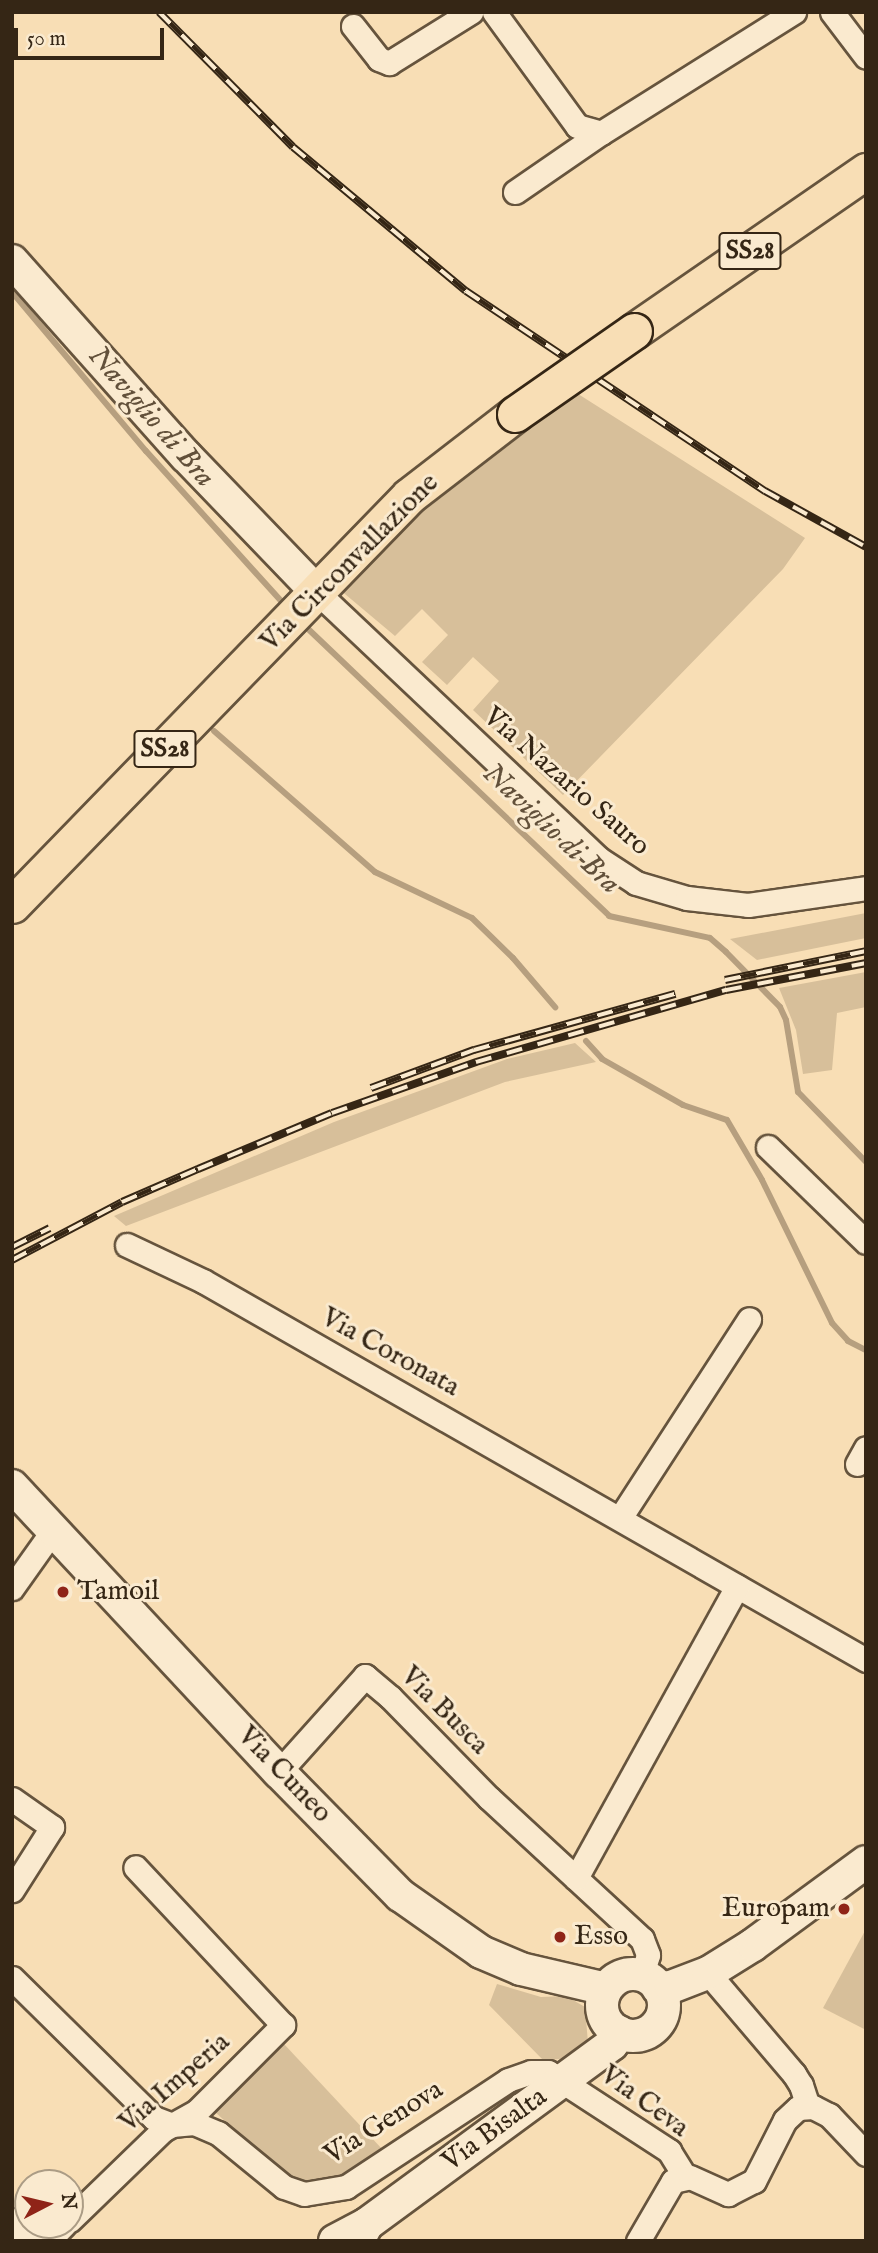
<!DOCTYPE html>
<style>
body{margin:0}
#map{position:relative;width:878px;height:2253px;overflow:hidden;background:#f8deb5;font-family:"IM FELL English",serif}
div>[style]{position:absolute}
.green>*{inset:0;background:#d7bf9a}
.stream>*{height:6px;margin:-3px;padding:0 3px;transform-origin:3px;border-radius:3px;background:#b69f7f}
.roads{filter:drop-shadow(2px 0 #66543d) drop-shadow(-2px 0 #66543d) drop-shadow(0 2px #66543d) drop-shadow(0 -2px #66543d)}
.street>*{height:23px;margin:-11.5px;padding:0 11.5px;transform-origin:11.5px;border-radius:11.5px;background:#faeacf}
.secondary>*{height:32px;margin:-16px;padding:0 16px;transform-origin:16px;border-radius:16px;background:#faeacf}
.secondary>.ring{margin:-16px;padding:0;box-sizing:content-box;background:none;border:32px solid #faeacf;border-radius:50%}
.primary>*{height:35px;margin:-17.5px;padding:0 17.5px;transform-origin:17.5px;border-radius:17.5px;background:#f8deb5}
.rail>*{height:8px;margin-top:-4px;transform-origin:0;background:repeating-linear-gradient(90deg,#faeacf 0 16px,#352615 0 32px);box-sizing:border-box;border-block:2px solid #352615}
.bridges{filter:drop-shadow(2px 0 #352615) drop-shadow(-2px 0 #352615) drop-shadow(0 2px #352615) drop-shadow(0 -2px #352615)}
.primary-bridge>*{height:35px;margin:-17.5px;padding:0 17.5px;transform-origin:17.5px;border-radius:17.5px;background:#f8deb5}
.dots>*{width:19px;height:19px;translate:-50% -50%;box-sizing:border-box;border:4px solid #faeacf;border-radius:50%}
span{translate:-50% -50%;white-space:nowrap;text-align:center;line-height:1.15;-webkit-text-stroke:6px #faeacf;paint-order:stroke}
.shield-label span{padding:2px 5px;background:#faeacf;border:2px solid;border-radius:5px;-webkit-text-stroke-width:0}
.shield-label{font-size:26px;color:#352615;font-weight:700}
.street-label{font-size:28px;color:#352615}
.poi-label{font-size:28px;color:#352615}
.left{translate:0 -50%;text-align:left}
.right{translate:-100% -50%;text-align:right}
.water-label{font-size:30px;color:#62503a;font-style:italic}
.frame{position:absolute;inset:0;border:14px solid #352615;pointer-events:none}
.north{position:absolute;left:14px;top:2169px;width:70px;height:70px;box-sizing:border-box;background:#faeacf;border:2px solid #ab9c85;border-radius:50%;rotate:83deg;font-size:19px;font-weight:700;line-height:28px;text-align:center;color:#352615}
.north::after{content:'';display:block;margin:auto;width:24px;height:32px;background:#8f2418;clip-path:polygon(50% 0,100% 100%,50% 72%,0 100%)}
.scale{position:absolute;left:14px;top:28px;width:150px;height:32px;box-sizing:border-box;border:4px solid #352615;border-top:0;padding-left:9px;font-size:21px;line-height:24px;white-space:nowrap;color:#352615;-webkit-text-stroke:5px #faeacf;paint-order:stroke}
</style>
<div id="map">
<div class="green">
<div style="clip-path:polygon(575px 392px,805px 538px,783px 569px,563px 795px,473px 710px,499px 681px,473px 657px,447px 685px,422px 662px,448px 635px,422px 609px,395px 636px,339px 589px,428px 495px)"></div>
<div style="clip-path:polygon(866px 913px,866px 938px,757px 960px,730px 939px)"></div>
<div style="clip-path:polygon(866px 972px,866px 1007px,837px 1013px,832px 1070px,803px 1074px,796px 1030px,779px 988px)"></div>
<div style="clip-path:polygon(575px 1043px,596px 1062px,505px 1082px,126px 1226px,114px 1216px,334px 1122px,507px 1059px)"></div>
<div style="clip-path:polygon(866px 1929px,866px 2030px,823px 2008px)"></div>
<div style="clip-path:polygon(497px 1984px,541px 1997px,566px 1996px,585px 2007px,588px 2043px,566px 2058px,544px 2061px,489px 2005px)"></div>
<div style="clip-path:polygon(284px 2044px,383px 2150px,358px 2167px,319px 2186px,282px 2173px,215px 2112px)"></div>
</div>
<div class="stream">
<div style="left:12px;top:292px;width:208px;rotate:49.9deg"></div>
<div style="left:146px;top:451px;width:205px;rotate:48deg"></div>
<div style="left:305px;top:626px;width:420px;rotate:43.6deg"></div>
<div style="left:609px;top:916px;width:103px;rotate:12.3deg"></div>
<div style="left:710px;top:938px;width:21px;rotate:41deg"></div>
<div style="left:726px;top:952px;width:77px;rotate:45.5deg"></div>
<div style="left:780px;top:1007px;width:14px;rotate:65deg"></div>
<div style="left:786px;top:1020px;width:73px;rotate:80.5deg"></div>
<div style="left:798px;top:1092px;width:98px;rotate:45.8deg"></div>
<div style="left:214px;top:731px;width:214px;rotate:41.2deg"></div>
<div style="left:375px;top:872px;width:107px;rotate:25.4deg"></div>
<div style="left:472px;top:918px;width:57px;rotate:44.3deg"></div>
<div style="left:513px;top:958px;width:65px;rotate:49.4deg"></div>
<div style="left:586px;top:1041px;width:24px;rotate:48deg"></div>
<div style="left:602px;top:1059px;width:93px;rotate:29.6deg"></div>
<div style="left:683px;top:1105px;width:46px;rotate:18.8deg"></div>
<div style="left:727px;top:1120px;width:69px;rotate:59.7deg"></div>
<div style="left:762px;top:1180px;width:159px;rotate:63.9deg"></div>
<div style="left:832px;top:1323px;width:24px;rotate:48deg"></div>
<div style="left:848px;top:1341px;width:20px;rotate:27deg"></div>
</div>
<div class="roads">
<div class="street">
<div style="left:494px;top:12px;width:141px;rotate:53.9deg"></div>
<div style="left:577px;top:126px;width:25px;rotate:16deg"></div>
<div style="left:832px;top:12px;width:56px;rotate:52.9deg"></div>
<div style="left:353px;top:26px;width:42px;rotate:51.8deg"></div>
<div style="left:379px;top:59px;width:11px;rotate:22deg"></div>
<div style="left:389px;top:63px;width:97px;rotate:-31.9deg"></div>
<div style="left:515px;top:192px;width:104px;rotate:-34.5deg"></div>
<div style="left:601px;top:133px;width:228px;rotate:-32.1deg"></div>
<div style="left:318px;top:593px;width:386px;rotate:43.4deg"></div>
<div style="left:598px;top:858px;width:45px;rotate:33.3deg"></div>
<div style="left:636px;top:883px;width:53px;rotate:16.4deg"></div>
<div style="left:687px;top:898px;width:61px;rotate:6.5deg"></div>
<div style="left:748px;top:905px;width:119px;rotate:-8.2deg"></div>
<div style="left:768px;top:1147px;width:136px;rotate:44.1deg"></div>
<div style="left:127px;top:1245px;width:84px;rotate:25.3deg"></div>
<div style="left:203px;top:1281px;width:764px;rotate:29.75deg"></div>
<div style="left:857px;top:1464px;width:18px;rotate:-61deg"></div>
<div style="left:620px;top:1518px;width:237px;rotate:-57deg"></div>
<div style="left:12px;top:1588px;width:72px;rotate:-54.6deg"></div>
<div style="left:279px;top:1772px;width:129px;rotate:-48.1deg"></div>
<div style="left:365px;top:1676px;width:33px;rotate:40deg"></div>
<div style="left:390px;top:1697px;width:141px;rotate:45.6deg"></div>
<div style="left:489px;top:1798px;width:208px;rotate:42.7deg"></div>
<div style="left:642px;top:1939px;width:17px;rotate:69deg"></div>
<div style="left:648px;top:1955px;width:21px;rotate:107deg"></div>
<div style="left:12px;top:1799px;width:49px;rotate:35deg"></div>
<div style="left:52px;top:1827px;width:75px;rotate:122.4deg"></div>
<div style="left:576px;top:1878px;width:333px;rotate:-61.1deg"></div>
<div style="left:708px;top:1973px;width:133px;rotate:49.6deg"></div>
<div style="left:794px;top:2074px;width:13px;rotate:58deg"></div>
<div style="left:801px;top:2085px;width:23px;rotate:72deg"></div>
<div style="left:12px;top:1978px;width:199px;rotate:44.6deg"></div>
<div style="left:154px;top:2118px;width:19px;rotate:21deg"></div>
<div style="left:172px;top:2125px;width:22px;rotate:-5deg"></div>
<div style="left:194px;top:2123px;width:26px;rotate:23deg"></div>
<div style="left:218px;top:2133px;width:85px;rotate:39.3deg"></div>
<div style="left:284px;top:2187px;width:21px;rotate:19deg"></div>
<div style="left:304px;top:2194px;width:43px;rotate:-9.5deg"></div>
<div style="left:346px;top:2187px;width:194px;rotate:-33.4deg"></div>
<div style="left:508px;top:2080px;width:24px;rotate:-19deg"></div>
<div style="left:531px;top:2072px;width:17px"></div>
<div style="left:548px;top:2072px;width:145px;rotate:33.1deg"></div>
<div style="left:669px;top:2151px;width:31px;rotate:58deg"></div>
<div style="left:12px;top:2220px;width:28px;rotate:48deg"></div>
<div style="left:70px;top:2220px;width:129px;rotate:-44.1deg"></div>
<div style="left:163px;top:2130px;width:39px;rotate:-29deg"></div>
<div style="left:197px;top:2111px;width:122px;rotate:-45deg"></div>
<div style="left:283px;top:2025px;width:216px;rotate:-133.1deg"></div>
<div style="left:48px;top:2241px;width:23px;rotate:-45deg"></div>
<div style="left:638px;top:2241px;width:69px;rotate:-59.7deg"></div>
<div style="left:673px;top:2181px;width:17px;rotate:-13deg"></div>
<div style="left:690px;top:2177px;width:42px;rotate:24.1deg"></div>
<div style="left:728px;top:2194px;width:29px;rotate:-27deg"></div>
<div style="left:754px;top:2181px;width:68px;rotate:-63.1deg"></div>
<div style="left:785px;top:2120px;width:18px;rotate:-43deg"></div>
<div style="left:798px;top:2108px;width:15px;rotate:-4deg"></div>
<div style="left:813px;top:2107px;width:18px;rotate:27deg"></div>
<div style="left:829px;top:2115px;width:54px;rotate:46.5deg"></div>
</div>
<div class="secondary">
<div style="left:12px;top:261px;width:261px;rotate:48.3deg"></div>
<div style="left:186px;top:456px;width:190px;rotate:46.1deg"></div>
<div style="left:12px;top:1486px;width:391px;rotate:47deg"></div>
<div style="left:279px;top:1772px;width:173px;rotate:45.5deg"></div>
<div style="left:400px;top:1895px;width:99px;rotate:35.1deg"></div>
<div style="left:481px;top:1952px;width:43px;rotate:23deg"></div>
<div style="left:521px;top:1969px;width:87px;rotate:13.2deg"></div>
<div class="ring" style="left:602px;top:1974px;width:30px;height:30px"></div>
<div style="left:658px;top:1988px;width:13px;rotate:-4deg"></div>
<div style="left:671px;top:1987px;width:40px;rotate:-21deg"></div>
<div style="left:708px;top:1973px;width:53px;rotate:-31.9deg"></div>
<div style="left:753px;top:1945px;width:140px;rotate:-36.3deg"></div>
<div style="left:367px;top:2224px;width:304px;rotate:-36.3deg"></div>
<div style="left:612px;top:2044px;width:14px;rotate:-60deg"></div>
<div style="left:335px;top:2241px;width:36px;rotate:-28deg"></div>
<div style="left:367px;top:2224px;width:19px;rotate:118deg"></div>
</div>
<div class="primary">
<div style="left:634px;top:331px;width:282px;rotate:-34.6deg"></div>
<div style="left:12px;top:905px;width:570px;rotate:-45.85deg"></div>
<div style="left:409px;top:496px;width:134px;rotate:-37.7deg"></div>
</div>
</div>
<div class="rail">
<div style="left:159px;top:12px;width:190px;rotate:45.2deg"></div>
<div style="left:293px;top:147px;width:225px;rotate:39.8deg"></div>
<div style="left:466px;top:291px;width:360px;rotate:33.8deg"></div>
<div style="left:765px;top:491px;width:115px;rotate:29deg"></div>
<div style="left:725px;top:980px;width:144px;rotate:-11.6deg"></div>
<div style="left:371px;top:1088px;width:110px;rotate:-20.3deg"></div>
<div style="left:474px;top:1050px;width:209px;rotate:-15.6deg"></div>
<div style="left:12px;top:1247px;width:42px;rotate:-26.6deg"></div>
<div style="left:12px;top:1260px;width:124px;rotate:-27.8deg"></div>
<div style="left:122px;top:1202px;width:83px;rotate:-23.5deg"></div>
<div style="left:198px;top:1169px;width:145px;rotate:-22.7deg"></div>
<div style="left:332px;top:1113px;width:153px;rotate:-19.5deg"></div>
<div style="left:476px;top:1062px;width:260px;rotate:-16.1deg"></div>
<div style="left:726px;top:990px;width:143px;rotate:-10.9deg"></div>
</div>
<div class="bridges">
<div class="primary-bridge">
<div style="left:515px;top:414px;width:145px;rotate:-34.9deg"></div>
</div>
</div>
<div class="dots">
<div style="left:63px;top:1592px;background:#8f2418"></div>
<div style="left:844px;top:1909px;background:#8f2418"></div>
<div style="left:560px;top:1937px;background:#8f2418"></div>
</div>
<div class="shield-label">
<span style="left:750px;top:251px">SS28</span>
<span style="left:165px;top:749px">SS28</span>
</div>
<div class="street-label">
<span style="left:350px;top:563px;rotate:-45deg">Via Circonvallazione</span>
<span style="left:566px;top:782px;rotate:41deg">Via Nazario Sauro</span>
<span style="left:390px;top:1353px;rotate:29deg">Via Coronata</span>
<span style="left:444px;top:1711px;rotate:45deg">Via Busca</span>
<span style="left:284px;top:1775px;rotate:46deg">Via Cuneo</span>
<span style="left:175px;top:2083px;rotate:-41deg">Via Imperia</span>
<span style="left:644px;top:2102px;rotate:36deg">Via Ceva</span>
<span style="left:384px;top:2123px;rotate:-32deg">Via Genova</span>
<span style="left:495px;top:2130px;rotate:-36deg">Via Bisalta</span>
</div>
<div class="poi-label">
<span class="left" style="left:77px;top:1592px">Tamoil</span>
<span class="right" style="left:830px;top:1909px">Europam</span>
<span class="left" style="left:574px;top:1937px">Esso</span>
</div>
<div class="water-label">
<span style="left:151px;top:417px;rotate:49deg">Naviglio di Bra</span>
<span style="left:551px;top:829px;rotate:43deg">Naviglio di Bra</span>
</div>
<div class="frame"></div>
<div class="north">N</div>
<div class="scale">50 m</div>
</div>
